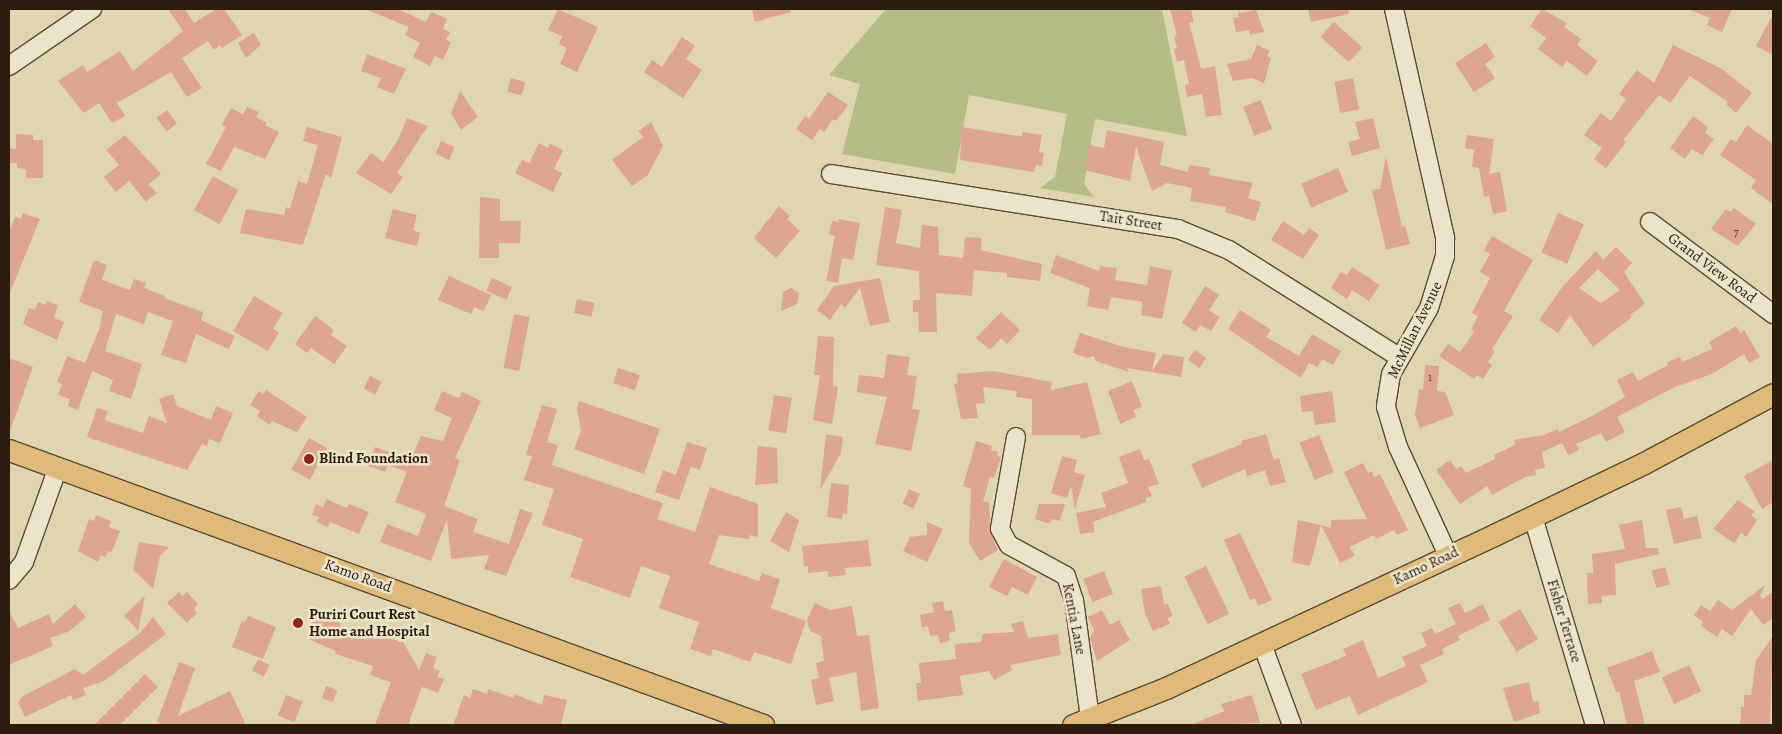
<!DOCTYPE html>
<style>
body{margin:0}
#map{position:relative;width:1782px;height:734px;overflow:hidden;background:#dfd5af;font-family:Alegreya,serif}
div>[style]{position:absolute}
.green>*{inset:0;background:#b5bc88}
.building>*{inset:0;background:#dea691;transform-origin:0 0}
.roads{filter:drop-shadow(1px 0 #584a36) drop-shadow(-1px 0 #584a36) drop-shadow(0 1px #584a36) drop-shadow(0 -1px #584a36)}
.minor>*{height:18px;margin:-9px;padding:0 9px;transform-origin:9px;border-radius:9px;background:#eae4cb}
.major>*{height:21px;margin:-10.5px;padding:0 10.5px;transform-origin:10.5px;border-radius:10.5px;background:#e0ba78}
.dots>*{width:14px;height:14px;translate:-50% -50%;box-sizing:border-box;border:2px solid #eae4cb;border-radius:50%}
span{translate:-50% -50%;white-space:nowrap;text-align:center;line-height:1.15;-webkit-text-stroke:5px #eae4cb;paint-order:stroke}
.number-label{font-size:12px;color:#583e2e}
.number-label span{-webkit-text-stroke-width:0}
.street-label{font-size:15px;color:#2b1c0d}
.poi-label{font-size:15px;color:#2b1c0d;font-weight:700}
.left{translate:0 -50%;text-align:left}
.frame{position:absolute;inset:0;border:10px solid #2b1c0d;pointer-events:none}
</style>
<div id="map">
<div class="green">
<div style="clip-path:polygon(886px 9px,1162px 9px,1187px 136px,1095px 119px,1084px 184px,1094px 197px,1040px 188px,1055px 177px,1067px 114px,969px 95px,955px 174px,842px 154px,860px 84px,829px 75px)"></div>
</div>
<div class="building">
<div style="clip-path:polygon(168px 9px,185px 9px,194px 23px,216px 9px,224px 9px,242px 35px,222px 48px,220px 45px,214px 50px,208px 41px,182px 58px,202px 88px,187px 97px,171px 72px,117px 103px,125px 116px,112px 123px,99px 103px,84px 113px,58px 81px,83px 65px,87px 72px,120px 51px,133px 71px,183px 31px)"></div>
<div style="clip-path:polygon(365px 9px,398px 9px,426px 22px,431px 12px,447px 19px,443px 29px,450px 32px,446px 40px,451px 42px,443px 60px,435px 56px,430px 66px,413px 57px,420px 43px,405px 35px,409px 27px)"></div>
<div style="clip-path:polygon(558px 9px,598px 27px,577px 72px,560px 64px,567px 48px,559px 44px,562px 36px,548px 30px)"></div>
<div style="clip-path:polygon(752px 9px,790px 9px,791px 12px,755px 22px)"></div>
<div style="clip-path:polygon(1170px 9px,1191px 9px,1194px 22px,1189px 23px,1201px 69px,1215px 66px,1222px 115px,1206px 117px,1202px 94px,1187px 97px,1185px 85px,1189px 84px,1184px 60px,1177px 62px,1174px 49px,1177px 48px,1174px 37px,1177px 36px)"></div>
<div style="clip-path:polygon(1308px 9px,1348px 9px,1349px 14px,1311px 22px)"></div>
<div style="clip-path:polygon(1542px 9px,1567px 23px,1564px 27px,1581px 39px,1577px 45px,1598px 61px,1587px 76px,1567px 61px,1562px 67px,1538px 49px,1546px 38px,1530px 26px)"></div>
<div style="clip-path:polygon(1688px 9px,1732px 9px,1722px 32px,1707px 25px,1710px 18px)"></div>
<div style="clip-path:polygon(1256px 10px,1264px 32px,1250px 35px,1249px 30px,1236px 32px,1233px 18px,1239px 17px,1238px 13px)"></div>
<div style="clip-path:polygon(1773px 14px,1773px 55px,1756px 46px)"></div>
<div style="left:1334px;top:22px;width:38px;height:20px;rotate:42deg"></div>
<div style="clip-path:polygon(254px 33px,261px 45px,246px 58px,238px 43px)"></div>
<div style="clip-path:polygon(682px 37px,695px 46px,686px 59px,702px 70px,683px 98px,644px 72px,652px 60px,662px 67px)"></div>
<div style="clip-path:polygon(1486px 43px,1495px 57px,1485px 64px,1495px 78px,1474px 92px,1455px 63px)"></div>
<div style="clip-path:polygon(1257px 45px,1270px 51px,1267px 56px,1271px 58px,1264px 83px,1252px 78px,1233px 81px,1227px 64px,1251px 59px)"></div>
<div style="clip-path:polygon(1673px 45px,1722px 69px,1752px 93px,1736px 113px,1726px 104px,1728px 102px,1690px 76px,1670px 103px,1659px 95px,1623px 140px,1626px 142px,1606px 168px,1594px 159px,1602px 148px,1584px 135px,1601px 113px,1611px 121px,1626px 99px,1619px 94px,1637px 70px,1654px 83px)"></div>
<div style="clip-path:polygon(367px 54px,406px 69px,394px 94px,377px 87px,381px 78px,361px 71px)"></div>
<div style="left:511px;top:78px;width:15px;height:14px;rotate:16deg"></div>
<div style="left:1353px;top:78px;width:32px;height:19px;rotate:79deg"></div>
<div style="clip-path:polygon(460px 91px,478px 117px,461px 130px,451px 113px)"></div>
<div style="clip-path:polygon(828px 92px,848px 105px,836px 121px,833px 119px,824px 132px,820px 129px,812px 140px,796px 129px,805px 116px,809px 119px)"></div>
<div style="left:1261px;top:100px;width:31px;height:19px;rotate:69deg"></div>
<div style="clip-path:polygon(247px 107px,259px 112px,256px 117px,267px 123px,265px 125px,279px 132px,265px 159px,234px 147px,221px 171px,206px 164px,226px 127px,222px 125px,231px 108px,243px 114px)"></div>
<div style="left:167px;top:110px;width:17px;height:13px;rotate:54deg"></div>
<div style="clip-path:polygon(1693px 116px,1708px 127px,1705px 133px,1714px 139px,1702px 155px,1692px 149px,1685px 159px,1670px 148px)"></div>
<div style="clip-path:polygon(407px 118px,428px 126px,397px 173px,403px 177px,391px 194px,356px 173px,371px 153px,383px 162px,398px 140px)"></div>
<div style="clip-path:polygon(1373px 118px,1380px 148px,1352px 156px,1348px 142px,1360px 139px,1355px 122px)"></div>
<div style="clip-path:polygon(651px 122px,663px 146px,648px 175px,632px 186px,612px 160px,643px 137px,638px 131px)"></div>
<div style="clip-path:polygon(1747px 125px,1773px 144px,1773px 204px,1751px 188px,1756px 180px,1720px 155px,1731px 139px,1736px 142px)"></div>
<div style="clip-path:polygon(307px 127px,342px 137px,331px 178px,326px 174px,303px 245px,240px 233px,246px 209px,284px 215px,286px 207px,290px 209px,298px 181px,307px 184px,318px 145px,303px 141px)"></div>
<div style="clip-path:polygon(962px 127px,1011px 135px,1022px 136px,1023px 132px,1042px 135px,1039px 152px,1044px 153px,1042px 166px,1036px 165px,1034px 172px,960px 160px)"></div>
<div style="clip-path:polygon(1107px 130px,1164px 142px,1160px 165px,1188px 172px,1189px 165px,1210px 168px,1209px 175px,1253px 183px,1248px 198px,1261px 202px,1255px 221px,1225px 212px,1226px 207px,1190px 201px,1192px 188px,1167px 183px,1152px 191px,1136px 147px,1130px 181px,1084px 170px,1089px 145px,1104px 148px)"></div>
<div style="clip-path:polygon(16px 134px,33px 135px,33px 140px,43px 140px,43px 178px,26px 178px,26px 169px,17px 168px,17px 163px,9px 163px,9px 148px,16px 149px)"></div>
<div style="clip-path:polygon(125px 135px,161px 174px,149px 184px,157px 193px,146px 202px,129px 181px,116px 192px,104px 177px,119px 165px,106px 150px)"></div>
<div style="clip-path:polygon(1467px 135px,1494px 139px,1489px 174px,1500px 172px,1507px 211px,1493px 214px,1489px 196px,1484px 197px,1479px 168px,1472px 167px,1474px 150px,1465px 148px)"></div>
<div style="left:441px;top:141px;width:15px;height:14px;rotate:23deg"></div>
<div style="clip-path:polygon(539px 143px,548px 148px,550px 144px,563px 150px,554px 169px,562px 173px,553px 192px,515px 173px,522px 160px,529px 163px)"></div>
<div style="clip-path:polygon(1386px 157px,1402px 227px,1405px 226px,1410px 244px,1386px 250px,1372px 190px,1380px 189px)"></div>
<div style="left:1338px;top:168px;width:26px;height:40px;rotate:67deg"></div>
<div style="left:213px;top:176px;width:29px;height:39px;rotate:29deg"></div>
<div style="clip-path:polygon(480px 197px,500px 199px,500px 221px,521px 221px,520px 243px,499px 243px,499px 258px,479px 258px)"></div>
<div style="clip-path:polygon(779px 206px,790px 216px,787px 219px,800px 231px,776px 258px,754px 238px)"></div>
<div style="clip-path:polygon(885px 207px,902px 210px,896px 243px,920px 248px,922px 225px,938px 227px,939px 255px,963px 258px,965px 237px,982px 238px,981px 250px,1042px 264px,1040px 281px,1007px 277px,1007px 273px,974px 270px,972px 296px,936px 293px,937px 332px,919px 332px,918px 312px,913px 312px,913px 300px,920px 300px,919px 271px,876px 265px)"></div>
<div style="clip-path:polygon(1734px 208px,1756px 224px,1738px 246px,1711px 229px,1726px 209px,1731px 212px)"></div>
<div style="clip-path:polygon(393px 209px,417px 215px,413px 230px,420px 233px,417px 246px,385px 238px)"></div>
<div style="clip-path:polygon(23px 213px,40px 219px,9px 295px,9px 233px,15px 217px,21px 219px)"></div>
<div style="left:1558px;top:213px;width:28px;height:43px;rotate:23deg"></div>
<div style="clip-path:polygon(839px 219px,860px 223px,853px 260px,842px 258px,838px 283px,826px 281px,835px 236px,829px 234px,832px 221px,839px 222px)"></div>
<div style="clip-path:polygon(1283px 221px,1304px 235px,1309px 228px,1319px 235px,1303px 259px,1271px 240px)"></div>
<div style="clip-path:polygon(1492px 236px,1533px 260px,1504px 311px,1513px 316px,1492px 349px,1495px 352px,1488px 362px,1492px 365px,1483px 379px,1477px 375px,1474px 379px,1439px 356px,1448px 344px,1460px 352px,1474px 332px,1471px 330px,1478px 316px,1472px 313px,1490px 278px,1480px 272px,1490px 254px,1484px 250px)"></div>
<div style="clip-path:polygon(evenodd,1616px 247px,1632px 263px,1624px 272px,1645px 304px,1630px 315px,1632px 317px,1593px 347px,1570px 315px,1558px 333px,1539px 320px,1563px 286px,1596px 251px,1603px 260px,1616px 247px,1598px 269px,1620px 290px,1601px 303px,1579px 288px,1598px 269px)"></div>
<div style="clip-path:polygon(1056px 255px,1099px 271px,1100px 266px,1117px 268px,1115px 280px,1147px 285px,1150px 266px,1172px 271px,1162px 319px,1141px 315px,1143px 302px,1111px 297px,1108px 310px,1087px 306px,1090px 288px,1050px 273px)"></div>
<div style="clip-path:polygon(94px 260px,107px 265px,102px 280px,130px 290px,134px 279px,146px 283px,144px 288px,165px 296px,164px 298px,203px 312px,201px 320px,235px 336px,229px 349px,196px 334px,186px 363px,161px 355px,173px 321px,148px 312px,144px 324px,116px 314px,105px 351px,142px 364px,131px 399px,109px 391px,113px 380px,92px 371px,78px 410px,68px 406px,70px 399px,58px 395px,62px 384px,57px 382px,67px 356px,85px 363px,99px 330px,103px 311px,79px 302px)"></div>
<div style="clip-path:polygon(1352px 267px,1380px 285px,1369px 301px,1352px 290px,1347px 299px,1331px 288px,1341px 272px,1347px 275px)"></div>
<div style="clip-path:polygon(449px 276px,491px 295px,484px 311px,474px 307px,471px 314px,438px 300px)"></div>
<div style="left:492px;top:278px;width:22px;height:14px;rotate:24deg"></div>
<div style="clip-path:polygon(880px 278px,890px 322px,870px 326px,860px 288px,845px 308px,841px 304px,830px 320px,817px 310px,834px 286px)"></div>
<div style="clip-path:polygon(1205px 286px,1219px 295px,1209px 310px,1220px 317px,1211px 331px,1200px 325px,1196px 332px,1182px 323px)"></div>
<div style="clip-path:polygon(791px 288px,799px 293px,797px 304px,781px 311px,783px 292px)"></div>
<div style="clip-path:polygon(254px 296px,283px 313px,273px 329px,279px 332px,268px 351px,233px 331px)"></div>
<div style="left:577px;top:299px;width:18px;height:14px;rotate:13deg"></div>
<div style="clip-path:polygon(47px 301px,58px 305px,54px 318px,64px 322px,57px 340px,23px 324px,29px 308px,35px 310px,38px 302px,46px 305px)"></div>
<div style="clip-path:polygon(1240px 310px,1271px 330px,1266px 337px,1299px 356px,1312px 334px,1341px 351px,1333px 365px,1322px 359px,1318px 367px,1309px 363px,1301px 378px,1228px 329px)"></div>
<div style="clip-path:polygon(1001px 312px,1020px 330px,1007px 344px,1001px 338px,990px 350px,976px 338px)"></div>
<div style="left:514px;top:314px;width:16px;height:55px;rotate:11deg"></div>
<div style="clip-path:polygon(315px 316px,334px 330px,331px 335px,347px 346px,334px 364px,311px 348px,307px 353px,295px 344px)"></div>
<div style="clip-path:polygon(1736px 326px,1740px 333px,1744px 330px,1760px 357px,1749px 363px,1744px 354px,1712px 374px,1675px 387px,1617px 417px,1625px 432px,1606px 442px,1601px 433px,1576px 444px,1579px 450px,1568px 455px,1562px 443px,1542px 452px,1545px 468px,1535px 470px,1536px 475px,1525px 477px,1492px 495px,1487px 486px,1460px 504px,1436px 470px,1450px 460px,1456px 469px,1461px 466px,1466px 473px,1495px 459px,1494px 455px,1515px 445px,1514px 440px,1544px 435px,1558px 429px,1559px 432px,1592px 416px,1625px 397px,1617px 380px,1633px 372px,1638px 381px,1668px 365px,1667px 362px,1680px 357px,1682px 362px,1713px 349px,1709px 342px)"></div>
<div style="clip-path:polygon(1080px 333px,1124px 347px,1156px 353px,1152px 371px,1163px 354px,1184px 357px,1181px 377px,1127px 368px,1129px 372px,1096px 361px,1094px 356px,1087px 358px,1073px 353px)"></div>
<div style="clip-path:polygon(818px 336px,834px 337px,833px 386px,838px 387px,832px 424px,813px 420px,820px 375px,814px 375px)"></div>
<div style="left:1195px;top:350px;width:14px;height:12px;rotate:36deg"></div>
<div style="clip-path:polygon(887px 354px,910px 357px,907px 375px,917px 376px,912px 409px,920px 410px,911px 451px,875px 444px,887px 397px,857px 392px,859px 375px,884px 378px)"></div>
<div style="clip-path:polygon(9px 358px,33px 367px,10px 431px,9px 431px)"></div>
<div style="clip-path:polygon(1425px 365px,1439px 366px,1437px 391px,1445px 392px,1454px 415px,1420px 428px,1415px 415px,1419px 389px,1423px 390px)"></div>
<div style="left:618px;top:368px;width:23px;height:16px;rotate:18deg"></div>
<div style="clip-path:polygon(993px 371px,1052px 382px,1051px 390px,1087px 382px,1101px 434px,1081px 439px,1080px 435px,1032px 435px,1032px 399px,1016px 397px,1017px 391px,983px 387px,985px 403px,976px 404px,978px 418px,961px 419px,954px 384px,958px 383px,957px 374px)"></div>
<div style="left:370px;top:376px;width:13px;height:14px;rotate:27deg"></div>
<div style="clip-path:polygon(1132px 381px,1142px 407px,1133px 410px,1136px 417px,1120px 424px,1108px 391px)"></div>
<div style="clip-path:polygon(266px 390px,307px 417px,297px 432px,272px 421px,270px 425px,257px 416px,260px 411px,250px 405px,259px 391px,263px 394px)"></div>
<div style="clip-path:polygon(442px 391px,459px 398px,462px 392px,481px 401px,455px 458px,460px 460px,444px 506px,478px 519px,473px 532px,509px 544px,520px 509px,533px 513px,506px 576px,484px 569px,489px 555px,451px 559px,447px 519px,431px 561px,380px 542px,387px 524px,418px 536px,426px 514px,395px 502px,407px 472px,388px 465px,385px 472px,368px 466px,375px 447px,411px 460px,421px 436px,443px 441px,452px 418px,434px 410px)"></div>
<div style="clip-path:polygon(1332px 391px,1336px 422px,1315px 425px,1313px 411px,1302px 412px,1300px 396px)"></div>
<div style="clip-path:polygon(173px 394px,177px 406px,211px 420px,216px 406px,233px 413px,220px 443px,209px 439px,207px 446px,202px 444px,187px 470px,87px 437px,97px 408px,108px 411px,105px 420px,143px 433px,149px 416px,167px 423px,159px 399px)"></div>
<div style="left:774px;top:395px;width:18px;height:36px;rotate:9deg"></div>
<div style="clip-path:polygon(579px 401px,660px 429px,644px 474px,574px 449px,581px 431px,577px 409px)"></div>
<div style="clip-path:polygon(542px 405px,557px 409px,547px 442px,558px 445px,552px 465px,663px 503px,657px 519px,695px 532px,710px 487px,758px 504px,758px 537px,750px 535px,749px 539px,719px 535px,709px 564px,759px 581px,762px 573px,780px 579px,771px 608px,806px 621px,791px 664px,754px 652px,750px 662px,713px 649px,711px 656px,690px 649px,699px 622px,659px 608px,670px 576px,641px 566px,630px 598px,570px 577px,583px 539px,542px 525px,554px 489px,524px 480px,532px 456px,526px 455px)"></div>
<div style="clip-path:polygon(826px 434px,843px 437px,841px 453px,820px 490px)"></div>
<div style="clip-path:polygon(1266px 434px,1274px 460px,1279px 458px,1286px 482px,1270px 486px,1265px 470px,1247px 476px,1245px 469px,1202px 488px,1191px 464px,1242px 444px,1241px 441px)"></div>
<div style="left:1319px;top:435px;width:40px;height:21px;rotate:68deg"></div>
<div style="left:309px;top:438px;width:21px;height:36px;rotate:29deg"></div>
<div style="clip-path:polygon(976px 441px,992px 446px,991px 450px,998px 452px,997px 456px,1001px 457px,994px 478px,990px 477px,983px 502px,989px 502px,991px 534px,998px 550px,980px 561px,969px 543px,971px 489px,963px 486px)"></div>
<div style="clip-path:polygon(687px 442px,707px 448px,700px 470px,691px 467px,679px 500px,655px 492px,663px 470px,676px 475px)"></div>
<div style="clip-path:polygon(758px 446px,777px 448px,778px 483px,755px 485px)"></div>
<div style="clip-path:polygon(1140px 449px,1144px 460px,1149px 459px,1159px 484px,1148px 487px,1152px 496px,1146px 498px,1146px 502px,1093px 522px,1095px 532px,1080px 534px,1076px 513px,1106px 507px,1101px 493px,1128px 483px,1119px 457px)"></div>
<div style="clip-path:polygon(1062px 456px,1077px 460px,1074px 472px,1085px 475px,1075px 509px,1071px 486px,1067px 498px,1051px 493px)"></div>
<div style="clip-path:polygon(1773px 460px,1773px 502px,1762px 509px,1744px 476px)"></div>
<div style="clip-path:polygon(1363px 463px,1368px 473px,1372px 471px,1374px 477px,1380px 474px,1408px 530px,1397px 535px,1394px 530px,1376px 539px,1374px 535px,1350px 547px,1355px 556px,1340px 563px,1321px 525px,1331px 528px,1331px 520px,1367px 519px,1344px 472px)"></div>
<div style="clip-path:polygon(831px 483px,849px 485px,847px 514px,843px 513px,842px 519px,827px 517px)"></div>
<div style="left:909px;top:489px;width:12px;height:16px;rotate:24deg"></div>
<div style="clip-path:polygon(326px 499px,347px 508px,349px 504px,369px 512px,359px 534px,330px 522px,328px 527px,317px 522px,319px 517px,312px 515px,316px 504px,323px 507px)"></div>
<div style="clip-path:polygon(1738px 500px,1755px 512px,1751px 515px,1757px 520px,1746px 537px,1741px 533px,1734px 543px,1713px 529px)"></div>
<div style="clip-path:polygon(1039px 504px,1065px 504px,1060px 521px,1052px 519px,1050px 524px,1035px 519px)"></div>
<div style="clip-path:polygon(1681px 507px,1684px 519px,1697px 516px,1702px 538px,1674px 544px,1666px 510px)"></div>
<div style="clip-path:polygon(786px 512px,799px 520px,789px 552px,770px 541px)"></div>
<div style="clip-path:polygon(96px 515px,111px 521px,109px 527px,120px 531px,112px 552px,108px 551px,106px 557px,101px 555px,98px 562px,78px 551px,89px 519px,94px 521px)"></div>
<div style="clip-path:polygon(1298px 520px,1321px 525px,1310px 566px,1292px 562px)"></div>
<div style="clip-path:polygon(1642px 520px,1646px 548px,1658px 548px,1659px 554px,1615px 564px,1616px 595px,1602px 596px,1602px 603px,1588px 604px,1587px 573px,1593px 573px,1592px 554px,1625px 549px,1619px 525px)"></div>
<div style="clip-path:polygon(927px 522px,943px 529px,927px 562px,903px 551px,910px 537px,927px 535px)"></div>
<div style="clip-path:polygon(1240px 533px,1272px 600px,1258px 606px,1255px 598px,1250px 600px,1224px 540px)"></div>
<div style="clip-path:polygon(868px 540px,871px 566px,845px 568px,846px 575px,828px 577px,828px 571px,808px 573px,808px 566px,804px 566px,802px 546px)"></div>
<div style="clip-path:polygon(139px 542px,169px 547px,160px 556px,153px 589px,133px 570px)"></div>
<div style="clip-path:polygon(1004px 559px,1037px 577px,1028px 595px,1012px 587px,1007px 596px,989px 587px)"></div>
<div style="left:1206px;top:566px;width:53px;height:24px;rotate:64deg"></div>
<div style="left:1665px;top:567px;width:18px;height:14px;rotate:74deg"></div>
<div style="left:1104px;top:571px;width:25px;height:22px;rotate:69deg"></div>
<div style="clip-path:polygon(1765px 585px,1760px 596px,1763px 599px,1773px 591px,1773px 618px,1763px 625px,1751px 609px,1732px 636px,1722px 629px,1717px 637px,1701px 626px,1703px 622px,1694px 615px,1701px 605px,1710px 611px,1718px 600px,1732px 610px)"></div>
<div style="clip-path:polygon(1161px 586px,1164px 605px,1168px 604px,1173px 616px,1167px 618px,1170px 624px,1153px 631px,1145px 614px,1141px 589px)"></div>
<div style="clip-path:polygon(179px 592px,183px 596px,187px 592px,198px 604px,194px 609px,197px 613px,187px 623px,167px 603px)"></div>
<div style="clip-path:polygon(145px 596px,138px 631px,124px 615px)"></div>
<div style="clip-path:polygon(943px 601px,945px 611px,952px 610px,956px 631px,949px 633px,950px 641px,940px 643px,938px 635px,930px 636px,928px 626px,922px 627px,920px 615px,934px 612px,932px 603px)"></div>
<div style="clip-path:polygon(815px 603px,830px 610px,852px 606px,857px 636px,869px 635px,879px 708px,861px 711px,856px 672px,829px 678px,834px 701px,816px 705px,811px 680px,819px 678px,816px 663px,824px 661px,821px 636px,810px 631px,807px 620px)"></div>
<div style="clip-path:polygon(1460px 603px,1465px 613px,1483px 604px,1490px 620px,1458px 636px,1460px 640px,1442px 649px,1444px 654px,1420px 665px,1428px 682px,1358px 715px,1350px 696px,1316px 710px,1301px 674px,1346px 656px,1343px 649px,1363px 640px,1378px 678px,1406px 666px,1402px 657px,1427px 646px,1421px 633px,1432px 628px,1435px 634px,1456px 624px,1448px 608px)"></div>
<div style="clip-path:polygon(75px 604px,86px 617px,70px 631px,50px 638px,53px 646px,9px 665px,9px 611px,18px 628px,49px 614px,53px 624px)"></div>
<div style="clip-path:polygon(318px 609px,341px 624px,338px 630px,367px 640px,369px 633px,403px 642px,419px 670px,426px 653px,437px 657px,433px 668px,440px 671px,437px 677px,444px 679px,438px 693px,422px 687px,408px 725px,375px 725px,391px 682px,370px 675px,373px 666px,335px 654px,336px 651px,306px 638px)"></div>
<div style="left:1520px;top:609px;width:35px;height:25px;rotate:59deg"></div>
<div style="clip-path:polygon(1102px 610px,1110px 625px,1119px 620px,1130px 640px,1097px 661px,1090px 638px,1094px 630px,1088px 617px)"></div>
<div style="clip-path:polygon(248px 616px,276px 627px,263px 659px,232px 647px,242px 621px,245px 622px)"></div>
<div style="clip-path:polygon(153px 617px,166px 634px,104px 681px,83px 688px,86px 695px,73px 700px,71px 695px,25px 717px,18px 702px,23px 696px,75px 669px,83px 675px,140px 633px)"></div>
<div style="clip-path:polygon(1023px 621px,1028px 638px,1058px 634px,1061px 655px,1010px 665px,1012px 670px,994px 680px,989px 671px,960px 676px,963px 695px,918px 701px,916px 683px,921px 683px,919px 663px,956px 659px,955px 644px,982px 642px,982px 634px,1014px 632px,1011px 624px)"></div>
<div style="clip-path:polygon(1773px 636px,1770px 725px,1740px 725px,1741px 707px,1744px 707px,1744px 695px,1751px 695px,1756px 660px)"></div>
<div style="clip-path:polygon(1652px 651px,1660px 672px,1634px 681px,1645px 725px,1627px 725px,1619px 691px,1616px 692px,1607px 668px)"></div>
<div style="left:258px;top:659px;width:13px;height:13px;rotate:27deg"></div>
<div style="clip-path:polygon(179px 662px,195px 668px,178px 716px,230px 691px,246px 725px,159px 725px,162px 724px,157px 722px)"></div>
<div style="left:1689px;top:665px;width:29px;height:30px;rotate:65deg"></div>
<div style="clip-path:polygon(145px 674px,158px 687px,120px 725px,94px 725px)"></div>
<div style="clip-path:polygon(1529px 682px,1533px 702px,1538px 701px,1540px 713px,1514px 722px,1503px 688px)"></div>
<div style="left:326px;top:686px;width:12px;height:13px;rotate:20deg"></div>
<div style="clip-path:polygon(473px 689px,487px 694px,488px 689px,513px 698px,514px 694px,542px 705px,544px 695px,567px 700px,561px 725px,453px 725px,464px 695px,470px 698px)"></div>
<div style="left:286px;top:695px;width:18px;height:22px;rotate:22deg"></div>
<div style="clip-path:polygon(1252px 695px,1260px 723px,1191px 725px,1224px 711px,1221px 704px)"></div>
</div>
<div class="roads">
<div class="minor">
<div style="left:1394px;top:9px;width:235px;rotate:77.4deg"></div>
<div style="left:1445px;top:238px;width:18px;rotate:90deg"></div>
<div style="left:1445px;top:256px;width:54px;rotate:107.1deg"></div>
<div style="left:1429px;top:308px;width:76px;rotate:119.9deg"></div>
<div style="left:1391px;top:374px;width:33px;rotate:99deg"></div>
<div style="left:1386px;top:407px;width:42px;rotate:73.3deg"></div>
<div style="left:1398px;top:447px;width:119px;rotate:65.2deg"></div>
<div style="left:9px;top:66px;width:101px;rotate:-34.5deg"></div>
<div style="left:831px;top:174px;width:351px;rotate:9deg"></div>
<div style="left:1178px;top:229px;width:55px;rotate:22.4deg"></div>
<div style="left:1229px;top:250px;width:201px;rotate:32.2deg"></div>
<div style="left:1650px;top:222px;width:154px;rotate:36.8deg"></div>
<div style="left:1016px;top:437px;width:93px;rotate:99.9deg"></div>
<div style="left:1000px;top:529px;width:18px;rotate:61deg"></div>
<div style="left:1009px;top:545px;width:65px;rotate:28.5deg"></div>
<div style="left:1066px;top:576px;width:25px;rotate:72deg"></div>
<div style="left:1074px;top:600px;width:120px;rotate:82.3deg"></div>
<div style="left:1533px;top:517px;width:217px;rotate:73.4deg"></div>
<div style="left:9px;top:580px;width:23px;rotate:-50deg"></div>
<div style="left:24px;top:562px;width:101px;rotate:-70.3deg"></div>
<div style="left:1262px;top:644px;width:86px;rotate:69.7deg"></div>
</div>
<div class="major">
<div style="left:9px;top:450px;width:803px;rotate:20.04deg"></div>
<div style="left:1073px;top:725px;width:100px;rotate:-21.7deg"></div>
<div style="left:1166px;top:688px;width:362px;rotate:-25deg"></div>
<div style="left:1494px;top:535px;width:166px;rotate:-25.6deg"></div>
<div style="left:1644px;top:463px;width:146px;rotate:-28.1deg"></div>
</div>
</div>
<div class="dots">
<div style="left:309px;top:459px;background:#8f2418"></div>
<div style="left:298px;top:623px;background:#8f2418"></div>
</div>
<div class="number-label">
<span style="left:1736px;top:233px">7</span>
<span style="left:1430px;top:378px">1</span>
</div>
<div class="street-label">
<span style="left:1131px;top:221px;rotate:9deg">Tait Street</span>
<span style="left:1712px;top:268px;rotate:37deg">Grand View Road</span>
<span style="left:1415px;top:330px;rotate:-64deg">McMillan Avenue</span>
<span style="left:1426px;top:566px;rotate:-25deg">Kamo Road</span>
<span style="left:358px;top:576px;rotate:20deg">Kamo Road</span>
<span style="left:1074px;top:619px;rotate:79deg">Kentia Lane</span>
<span style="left:1564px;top:621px;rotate:73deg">Fisher Terrace</span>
</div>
<div class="poi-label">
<span class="left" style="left:319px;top:459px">Blind Foundation</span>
<span class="left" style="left:309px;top:623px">Puriri Court Rest<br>Home and Hospital</span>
</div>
<div class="frame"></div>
</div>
